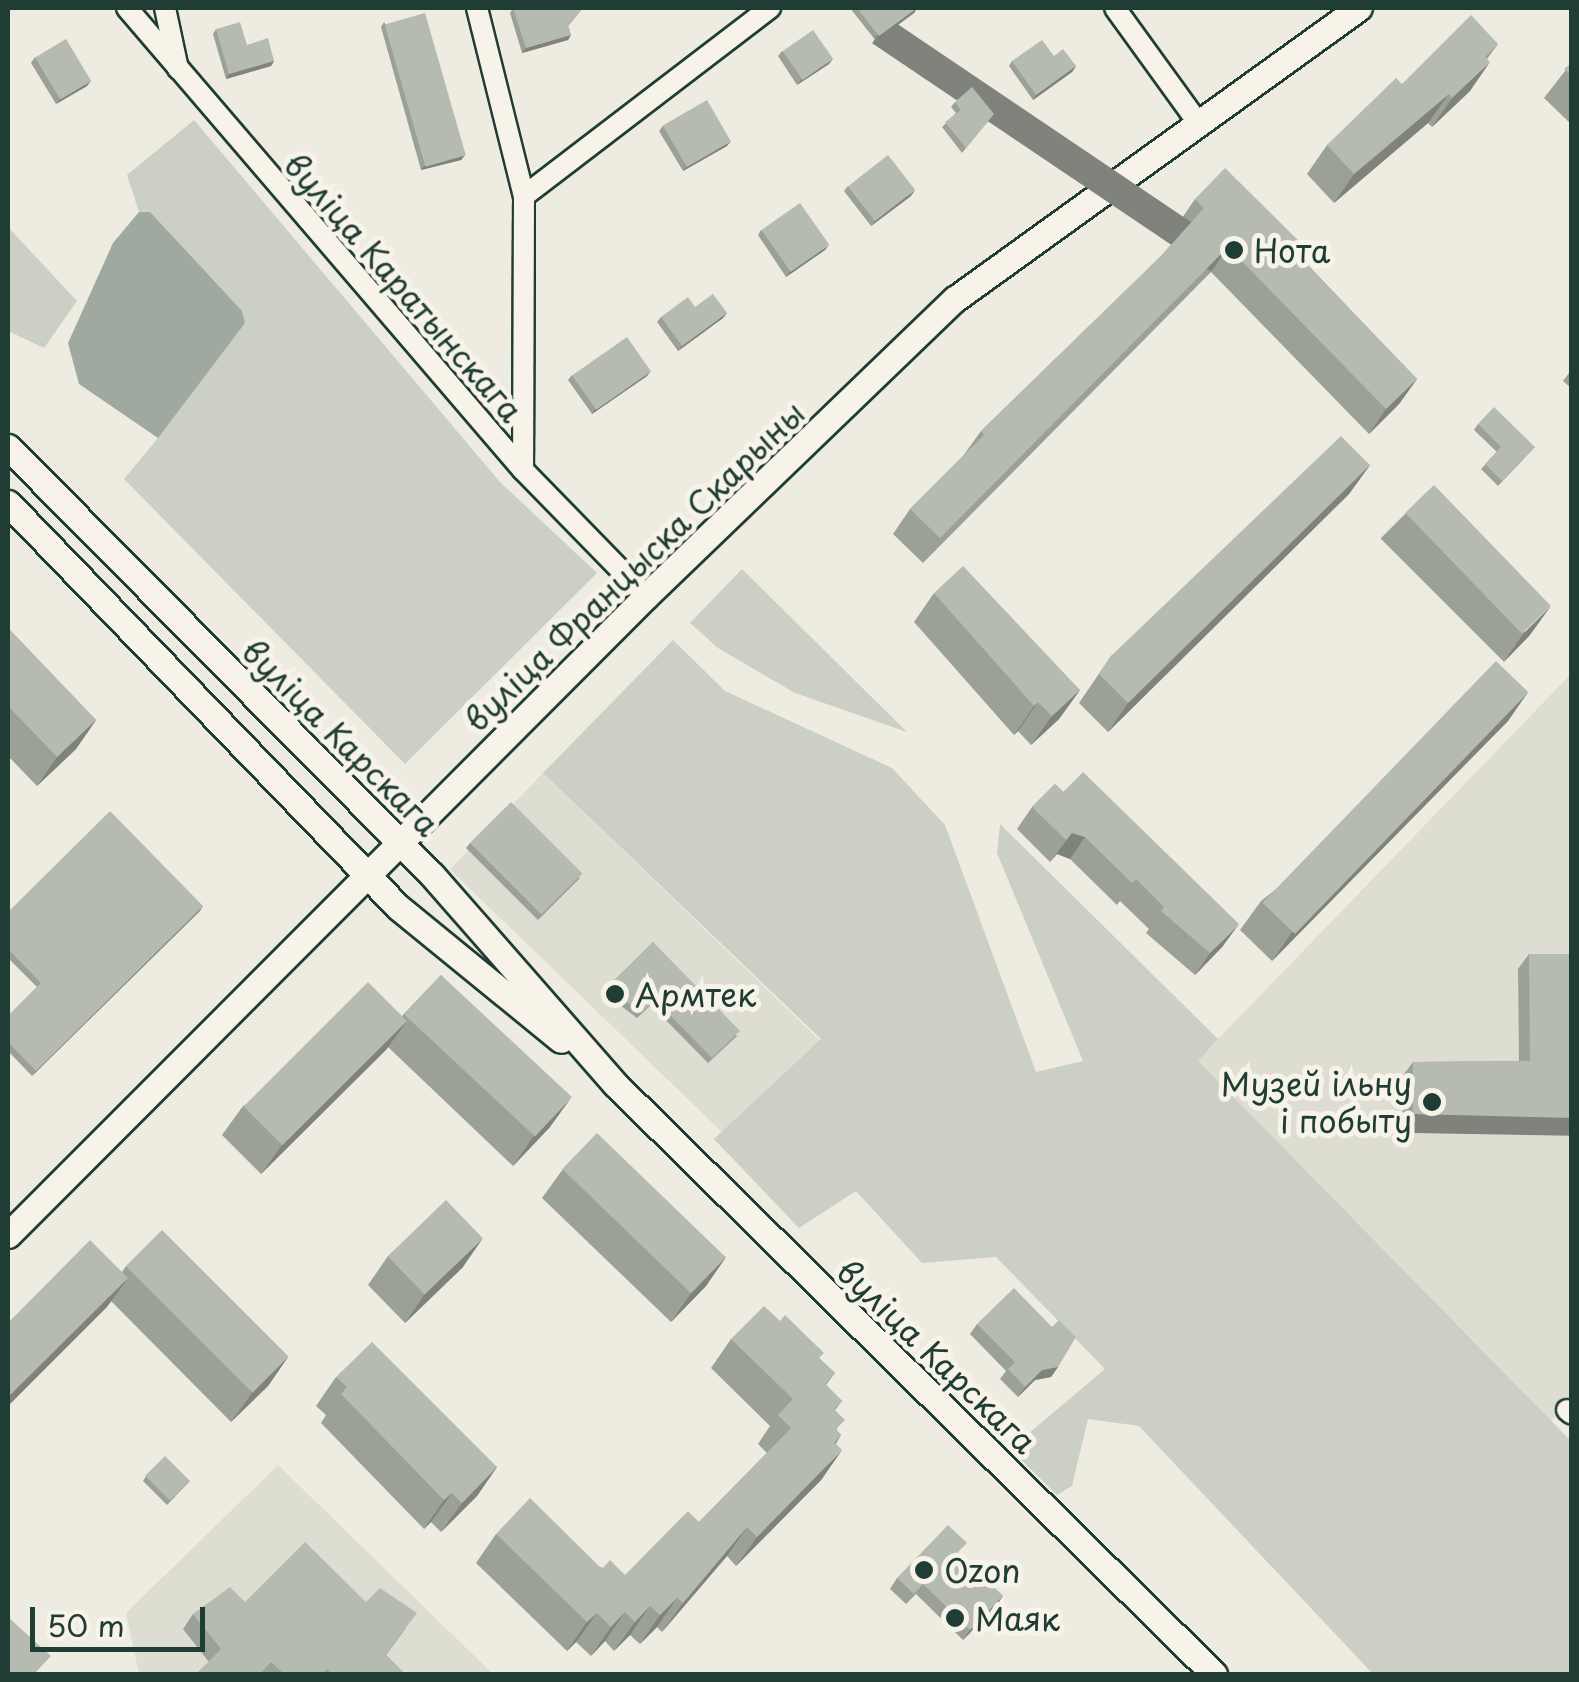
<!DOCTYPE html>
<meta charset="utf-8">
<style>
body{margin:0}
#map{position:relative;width:1579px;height:1682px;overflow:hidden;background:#eeece1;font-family:"Playpen Sans",sans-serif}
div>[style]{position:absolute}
.built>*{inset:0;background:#ddddd2;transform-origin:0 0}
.green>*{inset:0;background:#cccfc4}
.water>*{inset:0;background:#9fa99f}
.roads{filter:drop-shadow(2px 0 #1f3d34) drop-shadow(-2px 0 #1f3d34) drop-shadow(0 2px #1f3d34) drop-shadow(0 -2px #1f3d34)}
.minor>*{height:20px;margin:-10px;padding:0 10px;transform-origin:10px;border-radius:10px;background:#f7f3e8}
.tertiary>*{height:25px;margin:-12.5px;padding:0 12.5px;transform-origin:12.5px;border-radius:12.5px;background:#f7f3e8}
.wall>*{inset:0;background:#9ca197;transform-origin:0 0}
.shaded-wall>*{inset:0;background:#7f837b;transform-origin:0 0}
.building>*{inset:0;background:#b5bbb0;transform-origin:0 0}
.dots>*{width:28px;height:28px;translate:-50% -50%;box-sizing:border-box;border:5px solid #f7f3e8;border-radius:50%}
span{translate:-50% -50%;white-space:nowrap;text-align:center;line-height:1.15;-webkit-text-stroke:10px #f7f3e8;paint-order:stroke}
.poi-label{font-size:32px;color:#1f3d34}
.left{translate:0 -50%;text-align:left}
.right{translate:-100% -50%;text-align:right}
.street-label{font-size:32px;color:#1f3d34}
.frame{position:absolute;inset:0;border:10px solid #1f3d34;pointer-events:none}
.scale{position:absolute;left:30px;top:1607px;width:175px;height:45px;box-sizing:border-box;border:5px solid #1f3d34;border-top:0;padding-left:12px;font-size:30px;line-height:35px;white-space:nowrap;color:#1f3d34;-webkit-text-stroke:8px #f7f3e8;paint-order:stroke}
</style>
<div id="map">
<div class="built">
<div style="clip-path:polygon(1571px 674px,1572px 1397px,1549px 1424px,1189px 1069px)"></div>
<div style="left:543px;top:773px;width:385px;height:134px;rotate:44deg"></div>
<div style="clip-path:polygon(278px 1465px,493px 1674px,139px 1674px,126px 1613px)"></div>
</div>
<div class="green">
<div style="clip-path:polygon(194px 120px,500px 482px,597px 573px,405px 764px,124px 479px,158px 438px,151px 212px,139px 212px,127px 175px)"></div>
<div style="clip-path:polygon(8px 227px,77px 301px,44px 348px,8px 331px)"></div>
<div style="clip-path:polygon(742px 569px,907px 732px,795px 693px,718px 648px,690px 623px)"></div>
<div style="clip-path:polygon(673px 640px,725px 691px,892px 768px,945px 825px,1036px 1072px,1083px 1061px,997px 853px,1000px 824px,1218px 1039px,1198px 1061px,1571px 1441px,1571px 1674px,1373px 1674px,1139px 1426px,1088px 1419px,1072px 1486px,1057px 1495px,1010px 1449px,1105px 1369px,996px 1257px,922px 1263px,856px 1191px,799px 1228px,714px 1139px,821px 1039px,543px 773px)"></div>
</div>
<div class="water">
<div style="clip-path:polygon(139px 212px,150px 212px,242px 311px,245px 323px,158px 438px,79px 384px,68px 343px,113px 243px)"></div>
</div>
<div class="roads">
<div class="minor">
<div style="left:127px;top:8px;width:608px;rotate:49.4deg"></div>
<div style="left:523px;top:470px;width:176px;rotate:45.7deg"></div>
<div style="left:165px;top:8px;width:62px;rotate:78deg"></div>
<div style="left:477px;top:8px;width:194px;rotate:76deg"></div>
<div style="left:524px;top:196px;width:274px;rotate:90.2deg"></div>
<div style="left:1115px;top:8px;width:138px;rotate:54.1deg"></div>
<div style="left:524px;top:196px;width:310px;rotate:-37.4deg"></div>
<div style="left:1567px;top:1410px;width:6px;rotate:39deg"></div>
</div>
<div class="tertiary">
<div style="left:8px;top:447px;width:602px;rotate:45.27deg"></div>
<div style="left:432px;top:875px;width:278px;rotate:48.8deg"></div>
<div style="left:615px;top:1084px;width:841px;rotate:44.57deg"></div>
<div style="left:8px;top:503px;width:562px;rotate:46.01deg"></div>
<div style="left:398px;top:907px;width:210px;rotate:39.2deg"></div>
<div style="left:8px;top:1235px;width:903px;rotate:-45.04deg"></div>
<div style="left:646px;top:596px;width:429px;rotate:-43.9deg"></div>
<div style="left:955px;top:299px;width:498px;rotate:-35.8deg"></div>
</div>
</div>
<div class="wall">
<div style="clip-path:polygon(513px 8px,583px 8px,568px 26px,571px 35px,568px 40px,522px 53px,510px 13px)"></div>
<div style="clip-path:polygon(850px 8px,917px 8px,914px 13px,876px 41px)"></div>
<div style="clip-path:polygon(384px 22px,465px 155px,461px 160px,421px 170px,381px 27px)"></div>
<div style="clip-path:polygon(216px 29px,247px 45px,274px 61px,271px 66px,226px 79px,213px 34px)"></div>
<div style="clip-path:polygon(1498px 44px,1487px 59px,1470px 91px,1432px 127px,1428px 123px,1334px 203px,1307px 174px,1327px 145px,1402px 84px)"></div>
<div style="clip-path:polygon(782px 51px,829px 64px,797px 85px,778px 56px)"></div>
<div style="clip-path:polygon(1054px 56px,1076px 66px,1072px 72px,1033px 100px,1009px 66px,1012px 61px)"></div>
<div style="clip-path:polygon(35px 57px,87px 86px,56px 104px,31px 63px)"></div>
<div style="clip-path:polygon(1572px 62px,1572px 125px,1544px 98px)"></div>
<div style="clip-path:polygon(955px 102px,994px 114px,962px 153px,942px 127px,956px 113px,951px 107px)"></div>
<div style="clip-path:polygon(663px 126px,727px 146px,683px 171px,659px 131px)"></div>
<div style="clip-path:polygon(848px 186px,911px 196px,871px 226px,844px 191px)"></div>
<div style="clip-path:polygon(1195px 199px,1302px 259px,1417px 379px,1399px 404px,1369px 434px,1211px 272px,923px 563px,893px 534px,910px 509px,963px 456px,981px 431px,1162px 255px,1184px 230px,1178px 224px)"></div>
<div style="clip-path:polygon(761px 230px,825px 250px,786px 277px,758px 235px)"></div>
<div style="clip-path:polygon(695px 307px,727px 313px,723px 318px,678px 351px,657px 322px,661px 317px)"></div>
<div style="clip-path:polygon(1572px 369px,1572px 389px,1563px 381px)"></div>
<div style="clip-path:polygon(572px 375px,647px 376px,592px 414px,568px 380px)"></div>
<div style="clip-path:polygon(1478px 424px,1535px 447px,1498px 486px,1481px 469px,1497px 452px,1474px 430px)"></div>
<div style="clip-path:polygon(1370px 465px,1349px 494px,1108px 732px,1079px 703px,1111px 656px)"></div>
<div style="left:1406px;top:513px;width:174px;height:36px;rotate:45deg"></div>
<div style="clip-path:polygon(934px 593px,1080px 690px,1059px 719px,1031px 745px,1018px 731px,1014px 735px,914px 622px)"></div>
<div style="clip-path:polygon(8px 628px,96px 720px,76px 749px,37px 786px,8px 756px)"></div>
<div style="clip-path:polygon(1528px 692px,1508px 721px,1272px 961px,1240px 930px,1261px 901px)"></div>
<div style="clip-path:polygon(1055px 784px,1223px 946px,1195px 975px,1146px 933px,1149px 929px,1120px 901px,1117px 905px,1070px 859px,1057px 854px,1050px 862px,1017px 829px,1032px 807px)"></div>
<div style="clip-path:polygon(470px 843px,580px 878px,538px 920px,466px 848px)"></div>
<div style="clip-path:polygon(203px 906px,32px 1076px,8px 1051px,8px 1016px,37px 987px,8px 958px,8px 912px)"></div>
<div style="clip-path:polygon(653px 942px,737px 1036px,708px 1063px,651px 1005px,637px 1018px,603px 992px)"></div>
<div style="clip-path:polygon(1529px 954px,1572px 1134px,1403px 1130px,1402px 1077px,1413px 1062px,1519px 1061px,1518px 969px)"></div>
<div style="clip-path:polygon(441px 975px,550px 1127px,513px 1166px,388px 1047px,261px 1174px,222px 1135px,243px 1106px,402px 1016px)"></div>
<div style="clip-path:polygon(563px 1169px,726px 1257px,706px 1286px,671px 1322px,542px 1198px)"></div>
<div style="clip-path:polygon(388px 1256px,463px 1267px,405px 1323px,368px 1285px)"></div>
<div style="clip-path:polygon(126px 1266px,288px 1357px,268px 1386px,231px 1422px,111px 1301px,8px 1406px,8px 1323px,122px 1272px)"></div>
<div style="clip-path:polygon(977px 1324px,1058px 1367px,1051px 1377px,1035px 1380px,1018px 1397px,1000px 1379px,1006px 1371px,970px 1334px)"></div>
<div style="clip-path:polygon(731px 1339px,820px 1359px,835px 1373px,826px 1385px,842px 1401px,835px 1410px,837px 1431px,841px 1435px,836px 1444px,822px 1479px,736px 1566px,727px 1556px,662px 1632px,657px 1627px,640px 1644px,630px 1635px,614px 1651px,605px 1641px,591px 1656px,576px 1642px,567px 1651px,476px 1563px,496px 1534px,625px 1575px,699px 1522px,767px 1453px,758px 1444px,770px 1426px,711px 1368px)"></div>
<div style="clip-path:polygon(336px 1377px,497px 1467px,477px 1496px,441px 1532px,431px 1522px,424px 1529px,321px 1423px,326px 1415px,316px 1406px)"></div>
<div style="clip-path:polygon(146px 1476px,190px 1481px,167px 1505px,143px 1481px)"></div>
<div style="clip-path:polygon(959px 1554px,1003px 1596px,996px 1606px,963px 1640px,916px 1594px,906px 1604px,890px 1589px,897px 1578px)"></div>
<div style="clip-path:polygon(245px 1602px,366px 1602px,406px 1628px,386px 1655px,405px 1674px,196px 1674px,209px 1662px,183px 1629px,193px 1614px)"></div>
</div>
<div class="shaded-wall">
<div style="clip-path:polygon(917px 8px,914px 13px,876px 41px,879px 36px)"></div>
<div style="clip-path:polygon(571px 35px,568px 40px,522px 53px,526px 48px)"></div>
<div style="clip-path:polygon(833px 59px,829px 64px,797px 85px,801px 80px)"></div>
<div style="clip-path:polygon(274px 61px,271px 66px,226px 79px,229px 74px)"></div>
<div style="clip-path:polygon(1490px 62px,1470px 91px,1432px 127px,1452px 98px)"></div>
<div style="clip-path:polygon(1076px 66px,1072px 72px,1033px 100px,1036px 95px)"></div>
<div style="clip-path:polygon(91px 81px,87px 86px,56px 104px,60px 99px)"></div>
<div style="clip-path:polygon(1449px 94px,1428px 123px,1334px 203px,1354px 174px)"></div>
<div style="clip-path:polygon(731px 141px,727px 146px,683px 171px,687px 166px)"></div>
<div style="clip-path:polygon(465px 155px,461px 160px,421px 170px,425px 165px)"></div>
<div style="clip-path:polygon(915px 190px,911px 196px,871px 226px,875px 221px)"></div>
<div style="clip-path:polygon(829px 245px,825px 250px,786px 277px,790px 272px)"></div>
<div style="left:1228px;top:247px;width:30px;height:409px;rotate:124deg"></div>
<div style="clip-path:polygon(727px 313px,723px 318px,678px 351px,682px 346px)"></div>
<div style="clip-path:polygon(651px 371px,647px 376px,592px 414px,595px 409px)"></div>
<div style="clip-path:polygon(1417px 379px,1399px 404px,1369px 434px,1386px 409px)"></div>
<div style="clip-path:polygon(1370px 465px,1349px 494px,1108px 732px,1128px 703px)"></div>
<div style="clip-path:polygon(1551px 606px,1530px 635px,1503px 663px,1523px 634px)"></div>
<div style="clip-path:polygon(1080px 690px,1059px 719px,1031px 745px,1052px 716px)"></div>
<div style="clip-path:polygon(1528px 692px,1508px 721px,1272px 961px,1292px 932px)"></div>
<div style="clip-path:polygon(1038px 702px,1018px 731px,1014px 735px,1034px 706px)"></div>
<div style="clip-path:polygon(96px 720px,76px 749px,37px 786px,57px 757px)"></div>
<div style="clip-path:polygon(1072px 833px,1085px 837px,1070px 859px,1057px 854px,1050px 862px)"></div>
<div style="clip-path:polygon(203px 906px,200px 911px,32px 1076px,36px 1071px)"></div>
<div style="clip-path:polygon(1239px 924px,1223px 946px,1195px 975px,1210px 953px)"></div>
<div style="clip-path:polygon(407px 1021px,386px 1050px,261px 1174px,282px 1145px)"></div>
<div style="clip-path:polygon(571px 1098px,550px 1127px,513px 1166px,533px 1137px)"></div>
<div style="left:1413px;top:1114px;width:159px;height:19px;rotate:1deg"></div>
<div style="clip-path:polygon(483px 1238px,463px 1267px,405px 1323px,425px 1294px)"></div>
<div style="clip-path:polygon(726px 1257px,706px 1286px,671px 1322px,691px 1293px)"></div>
<div style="clip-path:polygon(128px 1278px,107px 1307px,8px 1406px,8px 1397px)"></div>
<div style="clip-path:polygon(288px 1357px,268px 1386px,231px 1422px,252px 1393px)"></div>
<div style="clip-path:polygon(1058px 1367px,1051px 1377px,1035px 1380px,1018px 1397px,1025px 1387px,1042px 1370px)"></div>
<div style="clip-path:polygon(842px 1450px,822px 1479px,736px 1566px,757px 1537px)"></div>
<div style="clip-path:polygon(497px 1467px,477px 1496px,441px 1532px,462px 1503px)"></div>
<div style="clip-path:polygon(452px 1493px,431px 1522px,424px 1529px,444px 1500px)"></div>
<div style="clip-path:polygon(747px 1527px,727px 1556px,662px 1632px,683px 1603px)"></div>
<div style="clip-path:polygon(1003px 1596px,996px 1606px,963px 1640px,970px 1630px)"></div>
<div style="clip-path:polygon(677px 1598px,657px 1627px,640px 1644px,660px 1615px)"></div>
<div style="clip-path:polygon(650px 1606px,630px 1635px,614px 1651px,635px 1622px)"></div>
<div style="clip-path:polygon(625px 1612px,605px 1641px,591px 1656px,611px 1627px)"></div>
<div style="clip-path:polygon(597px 1613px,576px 1642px,567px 1651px,587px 1622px)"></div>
</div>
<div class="building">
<div style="clip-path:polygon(513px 8px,583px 8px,568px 25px,571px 35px,526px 48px)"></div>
<div style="clip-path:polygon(857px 8px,917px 8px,879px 36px)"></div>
<div style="left:425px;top:13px;width:148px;height:42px;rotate:74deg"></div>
<div style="clip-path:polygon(1471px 15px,1498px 44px,1485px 57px,1490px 62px,1452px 98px,1449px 94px,1354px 174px,1327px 145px,1396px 78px,1402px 84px)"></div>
<div style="clip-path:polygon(240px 22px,247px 45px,268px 38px,274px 61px,229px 74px,216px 29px)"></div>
<div style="left:813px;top:30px;width:35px;height:37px;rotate:55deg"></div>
<div style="left:66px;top:39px;width:49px;height:36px;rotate:59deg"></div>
<div style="clip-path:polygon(1042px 40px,1054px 56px,1063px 49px,1076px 66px,1036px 95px,1012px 61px)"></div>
<div style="clip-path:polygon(1572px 62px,1572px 76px,1564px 69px)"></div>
<div style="clip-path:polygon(972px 87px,994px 114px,966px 148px,945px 122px,961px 110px,955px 102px)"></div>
<div style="left:707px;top:100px;width:48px;height:51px;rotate:60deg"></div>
<div style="left:888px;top:155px;width:44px;height:51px;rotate:52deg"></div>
<div style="clip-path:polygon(1225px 168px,1308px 250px,1300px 258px,1417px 379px,1386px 409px,1228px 247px,940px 538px,910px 509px,984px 435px,981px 431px,1162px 255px,1204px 208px,1195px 199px)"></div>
<div style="left:800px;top:203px;width:51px;height:47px;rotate:55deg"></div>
<div style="clip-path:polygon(713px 294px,727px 313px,682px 346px,661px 317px,688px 297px,695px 307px)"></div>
<div style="left:627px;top:337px;width:42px;height:67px;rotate:55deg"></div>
<div style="clip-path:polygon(1494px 407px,1535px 447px,1502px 481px,1485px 464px,1501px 447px,1478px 424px)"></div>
<div style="clip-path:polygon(1341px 436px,1370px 465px,1128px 703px,1099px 674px,1111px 656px)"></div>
<div style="left:1434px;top:485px;width:168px;height:40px;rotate:46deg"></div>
<div style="clip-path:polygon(963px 566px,1080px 690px,1052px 716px,1038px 702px,1034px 706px,934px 593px)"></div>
<div style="clip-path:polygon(8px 628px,96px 720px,57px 757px,8px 706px)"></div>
<div style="left:1496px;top:661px;width:45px;height:336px;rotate:44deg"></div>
<div style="clip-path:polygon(1083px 772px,1239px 924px,1210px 953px,1161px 911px,1164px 907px,1136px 879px,1132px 883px,1085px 837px,1072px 833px,1066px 840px,1032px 807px,1055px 784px,1063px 792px)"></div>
<div style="left:511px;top:802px;width:101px;height:58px;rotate:45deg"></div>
<div style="clip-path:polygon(110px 811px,203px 906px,36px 1071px,8px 1042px,8px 1016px,41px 983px,8px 949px,8px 912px)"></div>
<div style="clip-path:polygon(653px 942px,740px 1031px,712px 1058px,655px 1000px,641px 1013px,607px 987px)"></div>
<div style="clip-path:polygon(1529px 954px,1572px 954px,1572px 1118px,1413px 1114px,1413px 1062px,1530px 1061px)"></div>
<div style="left:441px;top:975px;width:179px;height:54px;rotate:43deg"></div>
<div style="left:368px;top:982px;width:55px;height:176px;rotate:45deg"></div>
<div style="left:597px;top:1133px;width:179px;height:50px;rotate:44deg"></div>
<div style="left:446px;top:1200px;width:53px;height:81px;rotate:46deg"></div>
<div style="left:162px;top:1230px;width:179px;height:51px;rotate:45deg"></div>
<div style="clip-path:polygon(90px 1240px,128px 1278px,8px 1397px,8px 1323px)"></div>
<div style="clip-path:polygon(1014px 1288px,1052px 1327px,1059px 1320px,1076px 1337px,1058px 1367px,1042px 1370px,1025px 1387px,1008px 1369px,1015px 1362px,977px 1324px)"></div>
<div style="clip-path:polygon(764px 1306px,780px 1321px,785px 1315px,824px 1353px,819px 1358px,835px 1373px,825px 1384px,842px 1401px,834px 1409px,845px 1420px,836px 1429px,841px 1435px,834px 1442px,842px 1450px,757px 1537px,747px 1527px,683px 1603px,677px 1598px,660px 1615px,650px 1606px,635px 1622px,625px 1612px,611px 1627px,597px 1613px,587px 1622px,496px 1534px,530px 1498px,602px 1569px,610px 1560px,625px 1575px,688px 1511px,699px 1522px,791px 1428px,778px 1415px,793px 1399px,731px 1339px)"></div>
<div style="clip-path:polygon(372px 1342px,497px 1467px,462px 1503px,452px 1493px,444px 1500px,341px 1394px,347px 1387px,336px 1377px)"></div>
<div style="left:165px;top:1456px;width:35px;height:28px;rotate:45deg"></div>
<div style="clip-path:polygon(948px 1525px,967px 1543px,958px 1552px,1003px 1596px,970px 1630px,923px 1584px,914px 1594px,897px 1578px)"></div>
<div style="clip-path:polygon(305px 1542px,366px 1602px,380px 1588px,417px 1613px,385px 1655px,405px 1674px,332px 1674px,327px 1669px,321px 1674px,284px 1674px,271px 1662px,260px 1674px,196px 1674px,221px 1649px,193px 1614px,230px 1587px,245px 1602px)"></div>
<div style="clip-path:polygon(8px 1617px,51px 1656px,34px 1674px,8px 1674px)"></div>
</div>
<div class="dots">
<div style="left:1234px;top:250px;background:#1f3d34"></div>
<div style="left:615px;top:994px;background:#1f3d34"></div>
<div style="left:1432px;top:1102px;background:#1f3d34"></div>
<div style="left:924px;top:1570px;background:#1f3d34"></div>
<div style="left:955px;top:1618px;background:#1f3d34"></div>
</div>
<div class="poi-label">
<span class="left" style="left:1254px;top:250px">Нота</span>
<span class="left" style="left:635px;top:994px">Армтек</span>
<span class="right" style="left:1412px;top:1102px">Музей ільну<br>і побыту</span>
<span class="left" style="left:944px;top:1570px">Ozon</span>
<span class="left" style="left:975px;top:1618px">Маяк</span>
</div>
<div class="street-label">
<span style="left:404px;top:287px;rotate:49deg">вуліца Каратынскага</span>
<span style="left:634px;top:566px;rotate:-44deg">вуліца Францыска Скарыны</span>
<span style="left:341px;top:737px;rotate:45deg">вуліца Карскага</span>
<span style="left:937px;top:1356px;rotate:44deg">вуліца Карскага</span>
</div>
<div class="frame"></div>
<div class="scale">50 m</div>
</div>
